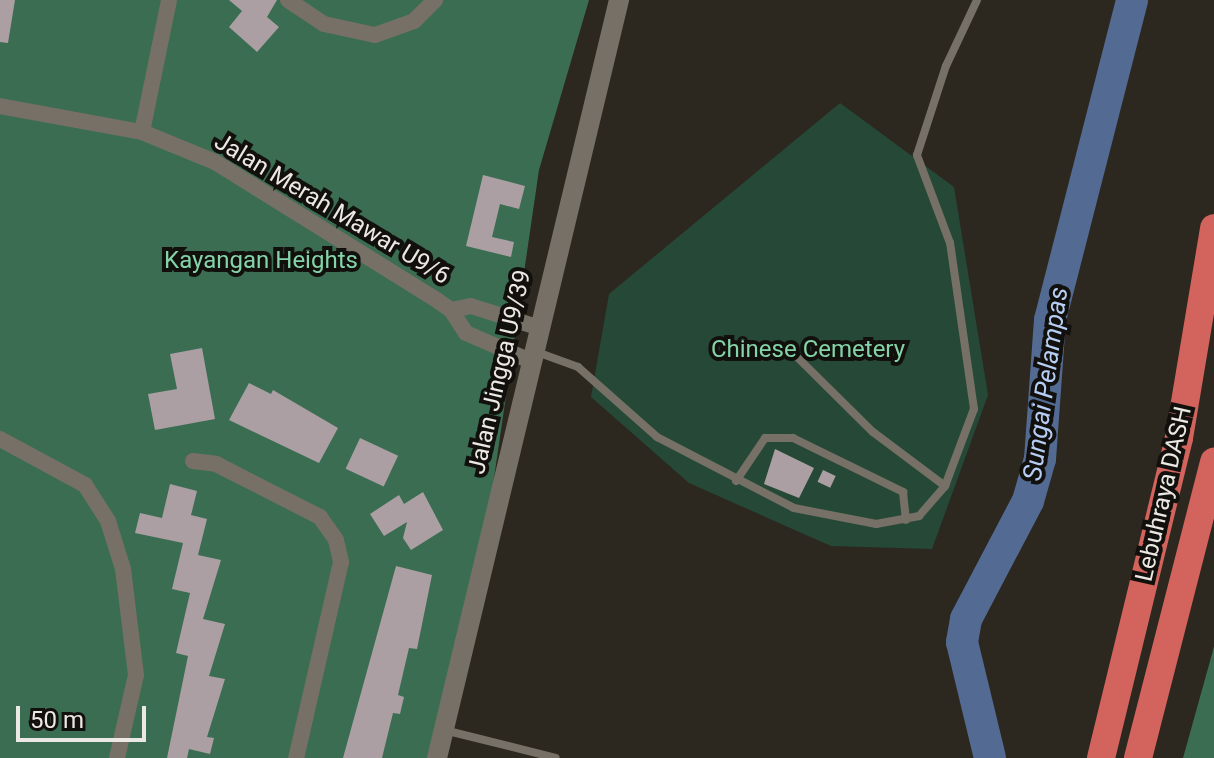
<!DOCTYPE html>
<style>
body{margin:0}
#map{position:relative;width:1214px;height:758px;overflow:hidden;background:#2c271f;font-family:Roboto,sans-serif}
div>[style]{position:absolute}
.green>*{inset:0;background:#264937}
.forest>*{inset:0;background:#3b6d52}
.river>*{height:32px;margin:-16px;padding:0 16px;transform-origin:16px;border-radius:16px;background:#536a92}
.building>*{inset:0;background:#ac9fa3;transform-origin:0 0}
.service>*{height:8px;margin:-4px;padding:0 4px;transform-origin:4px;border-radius:4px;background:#767067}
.minor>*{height:16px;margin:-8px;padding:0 8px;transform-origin:8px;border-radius:8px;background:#767067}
.tertiary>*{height:20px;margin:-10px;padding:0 10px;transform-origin:10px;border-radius:10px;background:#767067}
.motorway>*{height:28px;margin:-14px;padding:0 14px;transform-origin:14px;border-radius:14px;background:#d2635d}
span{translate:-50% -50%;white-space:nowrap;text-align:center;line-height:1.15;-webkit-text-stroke:8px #12100d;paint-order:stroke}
.street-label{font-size:24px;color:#ece8e3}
.park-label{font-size:24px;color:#85d4a9}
.water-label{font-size:26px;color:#b6cdf4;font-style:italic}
.scale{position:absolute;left:16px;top:706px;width:130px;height:36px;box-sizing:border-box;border:4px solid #ece8e3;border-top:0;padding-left:10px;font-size:24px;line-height:28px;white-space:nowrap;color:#ece8e3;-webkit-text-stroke:6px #12100d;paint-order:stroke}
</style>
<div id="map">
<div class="green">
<div style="clip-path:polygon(840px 103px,954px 187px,988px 395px,932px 549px,831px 546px,689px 483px,591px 397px,609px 294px)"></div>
</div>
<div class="forest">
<div style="clip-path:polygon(0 0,589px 0,539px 170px,481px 567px,435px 758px,0 758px)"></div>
<div style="clip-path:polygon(1214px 646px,1214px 758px,1183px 758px,1212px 654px)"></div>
</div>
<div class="river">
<div style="left:990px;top:758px;width:119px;rotate:-103.6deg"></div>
<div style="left:962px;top:642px;width:23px;rotate:-80deg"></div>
<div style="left:966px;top:619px;width:133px;rotate:-62.3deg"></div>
<div style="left:1028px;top:501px;width:44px;rotate:-74.1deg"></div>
<div style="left:1040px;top:459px;width:139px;rotate:-85.9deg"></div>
<div style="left:1050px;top:320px;width:330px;rotate:-75.6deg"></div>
</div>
<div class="building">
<div style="clip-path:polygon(0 0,15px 0,8px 43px,0 42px)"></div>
<div style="clip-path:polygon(229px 0,277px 0,267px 17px,279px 27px,257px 52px,229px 27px,242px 11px)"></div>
<div style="clip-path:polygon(483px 175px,525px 186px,519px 209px,500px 204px,492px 237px,514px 242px,511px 257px,466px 246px)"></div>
<div style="clip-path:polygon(202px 348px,215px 419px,155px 430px,148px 394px,177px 389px,170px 354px)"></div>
<div style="clip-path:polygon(249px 383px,271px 394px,273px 390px,338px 428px,319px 463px,229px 420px)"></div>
<div style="left:360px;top:438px;width:42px;height:34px;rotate:25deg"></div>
<div style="clip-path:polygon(775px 449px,814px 468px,799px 498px,764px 484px)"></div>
<div style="left:823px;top:470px;width:14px;height:13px;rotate:25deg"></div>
<div style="clip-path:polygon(170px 484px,197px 491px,191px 515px,207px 519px,198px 555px,221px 560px,203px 619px,225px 624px,209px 676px,225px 679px,207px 737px,214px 738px,210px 754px,189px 749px,187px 758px,167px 758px,188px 656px,176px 653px,190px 593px,172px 589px,183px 543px,135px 533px,140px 513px,162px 518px)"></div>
<div style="clip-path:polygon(423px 492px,443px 530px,411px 550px,403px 538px,407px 522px,384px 536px,370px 514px,399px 495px,404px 504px)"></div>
<div style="clip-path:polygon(396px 566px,432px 575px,417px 649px,409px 648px,398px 695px,404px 697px,400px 714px,393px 713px,382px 758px,343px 758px)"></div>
</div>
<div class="service">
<div style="left:790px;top:350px;width:117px;rotate:44.7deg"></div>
<div style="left:873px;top:432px;width:90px;rotate:36.9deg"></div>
<div style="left:534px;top:351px;width:47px;rotate:20deg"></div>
<div style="left:578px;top:367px;width:106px;rotate:41.5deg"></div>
<div style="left:657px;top:437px;width:154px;rotate:27.4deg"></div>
<div style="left:794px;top:508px;width:84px;rotate:11deg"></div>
<div style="left:876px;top:524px;width:44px;rotate:-10.5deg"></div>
<div style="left:919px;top:516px;width:40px;rotate:-49deg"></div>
<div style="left:945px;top:486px;width:82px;rotate:-69.4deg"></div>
<div style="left:974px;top:409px;width:168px;rotate:-98.2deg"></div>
<div style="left:950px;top:243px;width:94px;rotate:-110.6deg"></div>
<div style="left:917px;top:155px;width:94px;rotate:-72deg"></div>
<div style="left:946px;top:66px;width:73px;rotate:-64.8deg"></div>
<div style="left:736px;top:481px;width:52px;rotate:-56deg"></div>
<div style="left:765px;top:438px;width:28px"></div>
<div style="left:793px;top:438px;width:123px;rotate:26.1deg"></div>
<div style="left:903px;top:492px;width:28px;rotate:84deg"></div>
<div style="left:444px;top:730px;width:115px;rotate:14deg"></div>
</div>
<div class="minor">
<div style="left:288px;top:0;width:43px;rotate:33.7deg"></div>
<div style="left:324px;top:24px;width:52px;rotate:12.2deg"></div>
<div style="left:375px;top:35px;width:41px;rotate:-19.7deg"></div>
<div style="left:414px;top:21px;width:30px;rotate:-45deg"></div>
<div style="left:0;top:106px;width:144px;rotate:10.4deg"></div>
<div style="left:142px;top:132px;width:79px;rotate:22.3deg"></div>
<div style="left:215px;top:162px;width:263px;rotate:31.9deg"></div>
<div style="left:438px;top:301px;width:16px;rotate:35deg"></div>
<div style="left:451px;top:310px;width:27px;rotate:57deg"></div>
<div style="left:466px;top:333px;width:68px;rotate:23.5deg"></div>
<div style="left:142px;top:132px;width:135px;rotate:-78.4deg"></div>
<div style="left:451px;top:310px;width:20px;rotate:-11deg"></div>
<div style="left:471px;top:306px;width:69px;rotate:17.7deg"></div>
<div style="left:0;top:439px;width:97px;rotate:28.4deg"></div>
<div style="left:85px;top:485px;width:43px;rotate:57.4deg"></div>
<div style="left:108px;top:521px;width:50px;rotate:72.6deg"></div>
<div style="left:123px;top:569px;width:107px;rotate:83deg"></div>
<div style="left:136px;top:675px;width:85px;rotate:102.9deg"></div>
<div style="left:193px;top:461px;width:23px;rotate:7deg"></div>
<div style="left:216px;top:464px;width:117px;rotate:27deg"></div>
<div style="left:320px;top:517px;width:28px;rotate:55deg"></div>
<div style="left:336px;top:540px;width:23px;rotate:77deg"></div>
<div style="left:341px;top:562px;width:201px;rotate:102.9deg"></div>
</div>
<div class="tertiary">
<div style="left:437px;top:758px;width:780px;rotate:-76.5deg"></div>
</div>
<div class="motorway">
<div style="left:1101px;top:758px;width:329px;rotate:-76.3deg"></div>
<div style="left:1179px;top:438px;width:213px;rotate:-80.5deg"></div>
<div style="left:1138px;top:758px;width:306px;rotate:-75.6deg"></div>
</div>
<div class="street-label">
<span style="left:332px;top:209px;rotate:31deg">Jalan Merah Mawar U9/6</span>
<span style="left:500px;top:372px;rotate:-77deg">Jalan Jingga U9/39</span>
<span style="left:1164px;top:494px;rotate:-77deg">Lebuhraya DASH</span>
</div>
<div class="park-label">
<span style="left:261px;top:261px">Kayangan Heights</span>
<span style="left:808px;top:350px">Chinese Cemetery</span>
</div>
<div class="water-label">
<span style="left:1046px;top:384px;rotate:-82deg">Sungai Pelampas</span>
</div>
<div class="scale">50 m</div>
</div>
